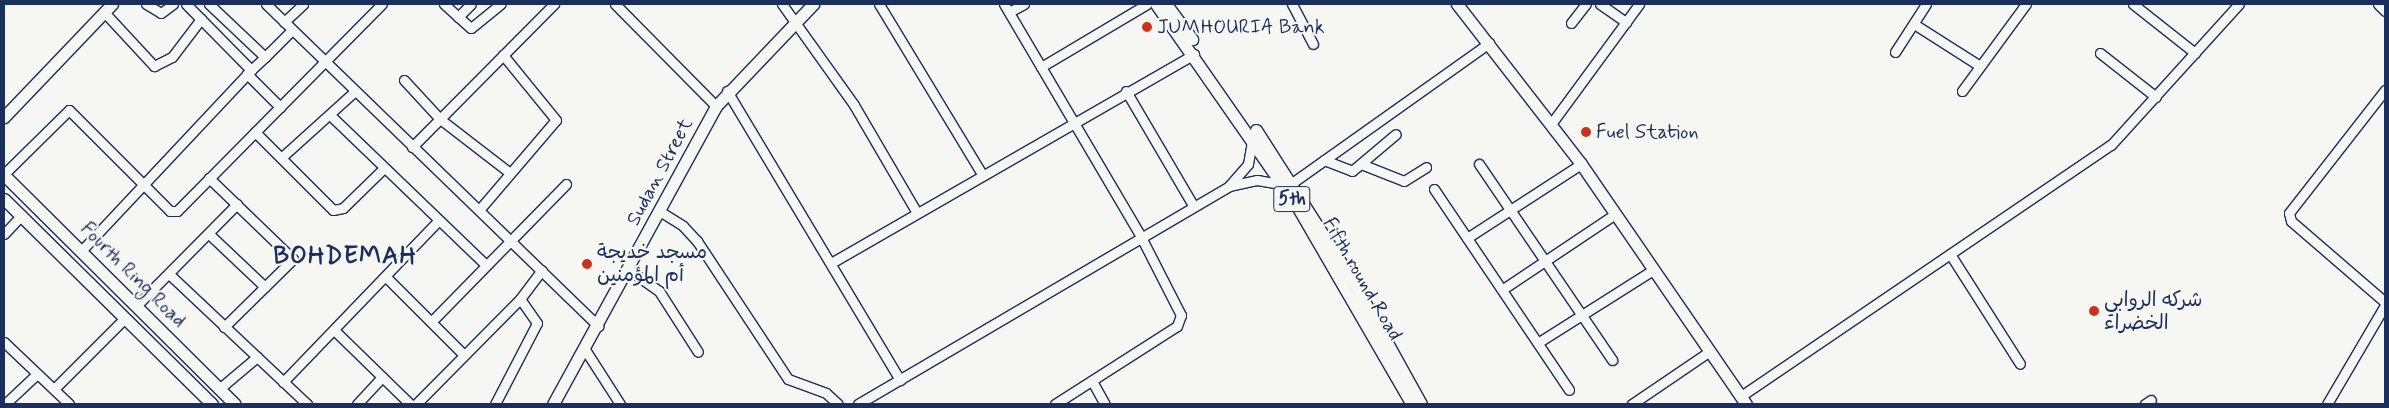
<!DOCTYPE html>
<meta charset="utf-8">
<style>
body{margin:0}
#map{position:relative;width:2389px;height:408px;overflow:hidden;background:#f6f6f2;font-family:Mynerve,"Playpen Sans Arabic",sans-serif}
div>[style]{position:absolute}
.roads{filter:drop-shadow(1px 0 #1b2f5e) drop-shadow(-1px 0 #1b2f5e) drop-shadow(0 1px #1b2f5e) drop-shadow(0 -1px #1b2f5e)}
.minor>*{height:9px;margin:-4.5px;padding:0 4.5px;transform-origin:4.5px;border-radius:4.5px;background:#f6f6f2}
.major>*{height:11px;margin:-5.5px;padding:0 5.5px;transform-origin:5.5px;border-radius:5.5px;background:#f6f6f2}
.dots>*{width:14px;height:14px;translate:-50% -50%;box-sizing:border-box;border:2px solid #f6f6f2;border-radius:50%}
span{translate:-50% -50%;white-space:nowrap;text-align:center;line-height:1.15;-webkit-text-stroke:4.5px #f6f6f2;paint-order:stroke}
.shield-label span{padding:1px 4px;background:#f6f6f2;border:1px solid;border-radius:4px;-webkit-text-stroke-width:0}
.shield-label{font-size:19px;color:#1b2f5e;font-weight:700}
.poi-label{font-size:20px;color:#1b2f5e}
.left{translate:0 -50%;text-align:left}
.street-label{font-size:20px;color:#1b2f5e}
.district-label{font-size:25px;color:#1b2f5e;font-weight:700;letter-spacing:1px}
.frame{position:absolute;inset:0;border:5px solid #1b2f5e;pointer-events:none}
</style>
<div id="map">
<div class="roads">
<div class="minor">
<div style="left:146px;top:4px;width:17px;rotate:31deg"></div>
<div style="left:161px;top:13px;width:15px;rotate:-37deg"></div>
<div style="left:186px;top:4px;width:93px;rotate:45.4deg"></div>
<div style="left:209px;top:4px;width:77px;rotate:43.4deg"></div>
<div style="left:265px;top:57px;width:25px;rotate:137deg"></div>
<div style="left:266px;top:4px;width:463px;rotate:44.1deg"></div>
<div style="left:444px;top:4px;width:36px;rotate:42deg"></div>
<div style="left:471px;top:28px;width:38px;rotate:-39deg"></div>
<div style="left:615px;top:4px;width:144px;rotate:45.3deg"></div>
<div style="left:782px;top:4px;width:124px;rotate:54.5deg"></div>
<div style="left:854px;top:105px;width:125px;rotate:59.7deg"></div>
<div style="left:879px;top:4px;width:199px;rotate:58.8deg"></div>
<div style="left:1004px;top:4px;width:270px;rotate:59.5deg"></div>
<div style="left:1141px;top:237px;width:88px;rotate:62.9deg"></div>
<div style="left:1181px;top:315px;width:12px;rotate:110deg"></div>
<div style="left:1177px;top:326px;width:145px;rotate:147.4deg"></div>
<div style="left:1292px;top:4px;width:45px;rotate:62.3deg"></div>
<div style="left:1600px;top:4px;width:32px;rotate:35deg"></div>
<div style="left:2133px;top:4px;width:79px;rotate:38.3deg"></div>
<div style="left:2378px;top:4px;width:10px;rotate:45deg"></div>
<div style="left:104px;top:12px;width:74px;rotate:47.2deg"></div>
<div style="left:154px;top:66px;width:20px;rotate:-27deg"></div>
<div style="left:172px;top:57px;width:48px;rotate:-52.7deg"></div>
<div style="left:1009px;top:12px;width:17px;rotate:-28deg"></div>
<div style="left:458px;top:17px;width:18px;rotate:-45deg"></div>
<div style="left:284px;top:22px;width:26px;rotate:-43deg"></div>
<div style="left:1571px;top:23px;width:24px;rotate:-52deg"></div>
<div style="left:1914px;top:24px;width:78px;rotate:32.5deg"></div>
<div style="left:1895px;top:52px;width:57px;rotate:-57.1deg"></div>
<div style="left:2100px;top:53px;width:71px;rotate:38.2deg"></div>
<div style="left:265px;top:57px;width:38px;rotate:-45deg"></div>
<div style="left:1041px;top:67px;width:123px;rotate:-30.7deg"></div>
<div style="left:404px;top:80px;width:53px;rotate:47.3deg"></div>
<div style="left:440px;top:119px;width:88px;rotate:37.6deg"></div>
<div style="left:2385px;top:90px;width:156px;rotate:128deg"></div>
<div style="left:2289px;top:213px;width:8px;rotate:76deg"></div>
<div style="left:2291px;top:221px;width:124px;rotate:40.8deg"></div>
<div style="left:727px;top:91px;width:337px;rotate:59.1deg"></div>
<div style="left:1126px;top:91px;width:132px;rotate:59.6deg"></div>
<div style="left:1962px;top:91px;width:108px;rotate:-53.7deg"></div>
<div style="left:330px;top:115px;width:216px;rotate:43.9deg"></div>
<div style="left:1551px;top:124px;width:149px;rotate:-53.7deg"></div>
<div style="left:255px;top:132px;width:110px;rotate:45deg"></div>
<div style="left:333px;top:210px;width:10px;rotate:-11deg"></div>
<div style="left:343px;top:208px;width:56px;rotate:-44.3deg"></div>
<div style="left:412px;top:147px;width:202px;rotate:-45.2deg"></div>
<div style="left:282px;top:157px;width:97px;rotate:-42.1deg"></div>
<div style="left:1324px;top:160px;width:30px;rotate:21deg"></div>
<div style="left:1352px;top:171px;width:57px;rotate:-40.1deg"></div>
<div style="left:1361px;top:164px;width:46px;rotate:21.6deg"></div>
<div style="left:1404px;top:181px;width:26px;rotate:-32deg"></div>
<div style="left:1479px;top:164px;width:237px;rotate:55.8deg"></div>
<div style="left:4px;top:174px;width:91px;rotate:-44.6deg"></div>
<div style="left:69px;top:110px;width:143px;rotate:45deg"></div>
<div style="left:170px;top:211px;width:7px"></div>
<div style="left:177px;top:211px;width:291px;rotate:-45.3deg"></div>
<div style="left:209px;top:178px;width:117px;rotate:44deg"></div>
<div style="left:293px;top:259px;width:97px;rotate:135.4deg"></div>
<div style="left:1292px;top:183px;width:242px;rotate:-35.4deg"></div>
<div style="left:1229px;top:186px;width:29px;rotate:-49deg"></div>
<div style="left:1248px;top:164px;width:22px;rotate:-80deg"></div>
<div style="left:1434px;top:189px;width:242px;rotate:56.1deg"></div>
<div style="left:479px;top:210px;width:118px;rotate:-49.5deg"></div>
<div style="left:556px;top:120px;width:84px;rotate:-129.2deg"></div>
<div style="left:661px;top:212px;width:26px;rotate:32deg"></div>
<div style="left:683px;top:226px;width:21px;rotate:47deg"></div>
<div style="left:697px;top:241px;width:165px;rotate:56.6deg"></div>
<div style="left:788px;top:379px;width:40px;rotate:20.2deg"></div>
<div style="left:826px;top:393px;width:16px;rotate:43deg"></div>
<div style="left:4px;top:234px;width:25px;rotate:-47deg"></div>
<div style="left:209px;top:234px;width:77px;rotate:43.4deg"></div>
<div style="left:1467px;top:238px;width:136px;rotate:-33deg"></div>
<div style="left:82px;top:250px;width:241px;rotate:-46.8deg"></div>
<div style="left:247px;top:74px;width:47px;rotate:45deg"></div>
<div style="left:1950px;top:254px;width:130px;rotate:57.5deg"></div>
<div style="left:831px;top:263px;width:419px;rotate:-29.9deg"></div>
<div style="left:629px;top:270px;width:37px;rotate:35deg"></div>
<div style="left:659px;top:291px;width:72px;rotate:57.4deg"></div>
<div style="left:169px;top:274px;width:190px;rotate:43.3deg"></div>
<div style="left:386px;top:277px;width:110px;rotate:45deg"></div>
<div style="left:1503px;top:289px;width:135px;rotate:-33.8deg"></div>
<div style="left:137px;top:305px;width:142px;rotate:-45.3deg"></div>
<div style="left:431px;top:322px;width:193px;rotate:-45.6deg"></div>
<div style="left:334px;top:330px;width:106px;rotate:44.2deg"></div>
<div style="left:4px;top:342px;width:90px;rotate:43.6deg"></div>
<div style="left:1539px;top:342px;width:135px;rotate:-32.3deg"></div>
<div style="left:584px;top:348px;width:67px;rotate:57.3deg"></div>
<div style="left:1092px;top:381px;width:26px;rotate:61deg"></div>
<div style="left:283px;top:382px;width:223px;rotate:-46.1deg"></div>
<div style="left:54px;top:389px;width:100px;rotate:-45deg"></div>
<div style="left:219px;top:389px;width:50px;rotate:-40.1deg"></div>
<div style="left:1741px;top:396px;width:447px;rotate:-34.2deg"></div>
<div style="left:2111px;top:145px;width:190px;rotate:-47.8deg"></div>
<div style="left:5px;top:404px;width:44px;rotate:-43.2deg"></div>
<div style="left:357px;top:404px;width:37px;rotate:-47deg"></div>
<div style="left:416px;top:404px;width:148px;rotate:-45.3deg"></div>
<div style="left:520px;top:299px;width:36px;rotate:-53deg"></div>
<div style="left:495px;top:404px;width:91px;rotate:-62.6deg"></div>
<div style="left:537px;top:323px;width:29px;rotate:-125deg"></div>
<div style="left:858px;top:404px;width:430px;rotate:-30.4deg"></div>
<div style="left:1229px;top:186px;width:29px;rotate:-12deg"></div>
<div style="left:1257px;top:180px;width:27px;rotate:10deg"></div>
<div style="left:1632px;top:404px;width:94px;rotate:-34.2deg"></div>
<div style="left:2145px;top:404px;width:7px;rotate:-34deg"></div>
<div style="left:2327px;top:404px;width:115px;rotate:-59.6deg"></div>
</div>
<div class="major">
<div style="left:1156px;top:4px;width:246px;rotate:55.1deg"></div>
<div style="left:1297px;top:206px;width:229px;rotate:59.9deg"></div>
<div style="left:1166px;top:4px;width:44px;rotate:53.4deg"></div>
<div style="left:1457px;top:4px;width:202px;rotate:52.2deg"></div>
<div style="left:1581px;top:164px;width:291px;rotate:55.5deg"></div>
<div style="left:4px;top:117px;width:156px;rotate:-46.3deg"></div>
<div style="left:1256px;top:130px;width:182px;rotate:57.4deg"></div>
<div style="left:1354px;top:283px;width:138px;rotate:61deg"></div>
<div style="left:4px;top:175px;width:325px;rotate:44.8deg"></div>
<div style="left:4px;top:199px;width:292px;rotate:44.6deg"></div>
<div style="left:553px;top:404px;width:340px;rotate:-61.3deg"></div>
<div style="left:716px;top:106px;width:141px;rotate:-46.4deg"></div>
</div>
</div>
<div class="dots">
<div style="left:1147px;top:27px;background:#c8321e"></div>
<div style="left:1586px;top:132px;background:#c8321e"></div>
<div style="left:587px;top:264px;background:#c8321e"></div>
<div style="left:2094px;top:311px;background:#c8321e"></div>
</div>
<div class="shield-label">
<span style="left:1292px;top:199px">5th</span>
</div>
<div class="poi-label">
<span class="left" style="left:1157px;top:27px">JUMHOURIA Bank</span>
<span class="left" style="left:1596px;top:132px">Fuel Station</span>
<span class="left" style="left:597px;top:264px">مسجد خديجة<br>أم المؤمنين</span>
<span class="left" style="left:2104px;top:312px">شركه الروابي<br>الخضراء</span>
</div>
<div class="street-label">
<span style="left:660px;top:172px;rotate:-62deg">Sudan Street</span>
<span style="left:133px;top:275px;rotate:45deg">Fourth Ring Road</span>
<span style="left:1362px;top:279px;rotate:60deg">Fifth round Road</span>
</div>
<div class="district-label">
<span style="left:345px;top:257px">BOHDEMAH</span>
</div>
<div class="frame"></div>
</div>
